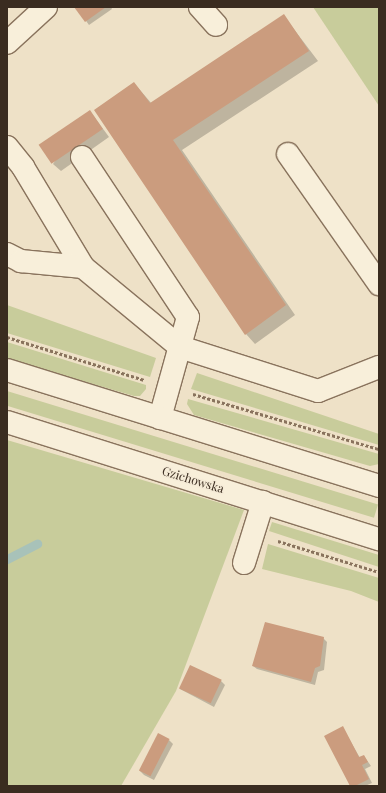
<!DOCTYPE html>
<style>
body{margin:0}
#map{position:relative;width:386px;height:793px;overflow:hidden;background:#eee1c7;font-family:"Playfair Display",serif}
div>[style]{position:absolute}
.green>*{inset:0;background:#c8cc9b;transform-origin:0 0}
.shadow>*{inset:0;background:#0003}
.stream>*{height:9px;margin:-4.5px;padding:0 4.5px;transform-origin:4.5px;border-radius:4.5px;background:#a8c2b9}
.building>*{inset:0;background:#cb9c7e;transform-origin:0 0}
.path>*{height:2.5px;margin-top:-1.25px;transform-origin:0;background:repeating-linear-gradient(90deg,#89735d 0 3px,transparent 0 5px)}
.roads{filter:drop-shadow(1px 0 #89735d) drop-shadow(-1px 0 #89735d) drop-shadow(0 1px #89735d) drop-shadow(0 -1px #89735d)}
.minor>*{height:22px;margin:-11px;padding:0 11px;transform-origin:11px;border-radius:11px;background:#f8efda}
span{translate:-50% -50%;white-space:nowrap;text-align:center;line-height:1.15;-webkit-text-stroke:3px #f5ebd7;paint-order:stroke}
.street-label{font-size:12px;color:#3a2c20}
.frame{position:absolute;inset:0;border:8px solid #3a2c20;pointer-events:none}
</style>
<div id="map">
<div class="green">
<div style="clip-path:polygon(313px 7px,379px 7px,379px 106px)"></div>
<div style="clip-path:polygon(7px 305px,156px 358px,150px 377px,7px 333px)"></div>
<div style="clip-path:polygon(7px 342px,146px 385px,146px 389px,140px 396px,134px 396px,7px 359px)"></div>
<div style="clip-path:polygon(197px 373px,379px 434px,379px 445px,191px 389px)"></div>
<div style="left:7px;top:391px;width:388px;height:14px;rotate:17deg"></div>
<div style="clip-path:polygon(188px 399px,379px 454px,379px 464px,370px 466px,194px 415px,187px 404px)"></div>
<div style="clip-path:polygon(7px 440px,244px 510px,176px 691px,121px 786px,7px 786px)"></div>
<div style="clip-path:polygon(272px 522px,379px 555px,379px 567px,269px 531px)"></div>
<div style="clip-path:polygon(268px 544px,379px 578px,379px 602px,351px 591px,262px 569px)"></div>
</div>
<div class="shadow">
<div style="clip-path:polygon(76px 7px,111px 7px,112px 9px,89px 25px)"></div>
<div style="clip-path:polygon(284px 16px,318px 61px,182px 150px,295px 315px,255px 344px,246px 334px,134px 83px,152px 104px)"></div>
<div style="clip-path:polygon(90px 111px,109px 137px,61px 171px,53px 164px)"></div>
<div style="clip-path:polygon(323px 638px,327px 642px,324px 670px,318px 672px,315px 685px,257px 669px,253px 666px)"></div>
<div style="clip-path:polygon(221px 681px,225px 685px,214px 707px,180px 689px)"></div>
<div style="clip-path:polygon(343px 728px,360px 758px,364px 756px,371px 766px,365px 769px,372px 783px,365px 786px,351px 786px)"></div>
<div style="clip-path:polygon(169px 740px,173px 744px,154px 780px,144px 775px,140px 771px)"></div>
</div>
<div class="stream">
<div style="left:7px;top:559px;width:34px;rotate:-27deg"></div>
</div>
<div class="building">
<div style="clip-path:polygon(74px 7px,106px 7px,85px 22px)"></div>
<div style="clip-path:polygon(284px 14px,309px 51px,173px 140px,286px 305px,245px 335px,94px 110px,134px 82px,150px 103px)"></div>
<div style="left:90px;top:110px;width:23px;height:62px;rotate:56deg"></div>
<div style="clip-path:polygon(265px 622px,324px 637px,320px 666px,315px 668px,311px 682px,252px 666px)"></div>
<div style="left:190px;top:665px;width:35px;height:26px;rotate:25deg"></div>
<div style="clip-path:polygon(343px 726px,359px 757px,364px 755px,368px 762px,362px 765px,369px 779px,355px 786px,350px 786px,324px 736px)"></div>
<div style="left:158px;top:733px;width:13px;height:42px;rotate:27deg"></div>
</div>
<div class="path">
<div style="left:7px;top:337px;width:144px;rotate:17.4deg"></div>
<div style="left:193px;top:394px;width:194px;rotate:16.5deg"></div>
<div style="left:278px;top:541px;width:106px;rotate:17.1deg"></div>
</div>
<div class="roads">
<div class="minor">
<div style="left:200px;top:7px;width:24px;rotate:48deg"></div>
<div style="left:7px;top:43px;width:53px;rotate:-42.7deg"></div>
<div style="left:7px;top:147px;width:26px;rotate:51deg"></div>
<div style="left:23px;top:167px;width:117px;rotate:59deg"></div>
<div style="left:83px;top:267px;width:126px;rotate:39.5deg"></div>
<div style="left:180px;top:347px;width:145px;rotate:17.7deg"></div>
<div style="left:318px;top:391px;width:66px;rotate:-21.5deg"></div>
<div style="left:288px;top:154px;width:159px;rotate:55deg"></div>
<div style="left:82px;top:157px;width:192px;rotate:56.5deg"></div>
<div style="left:188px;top:317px;width:105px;rotate:105.5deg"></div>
<div style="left:7px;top:254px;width:16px;rotate:27deg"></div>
<div style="left:21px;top:261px;width:62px;rotate:5.5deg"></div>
<div style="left:7px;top:370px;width:390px;rotate:17.3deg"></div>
<div style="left:7px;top:422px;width:390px;rotate:17.5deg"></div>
<div style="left:244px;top:563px;width:64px;rotate:-72.7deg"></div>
</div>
</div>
<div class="street-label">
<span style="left:193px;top:480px;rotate:17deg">Gzichowska</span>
</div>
<div class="frame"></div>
</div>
